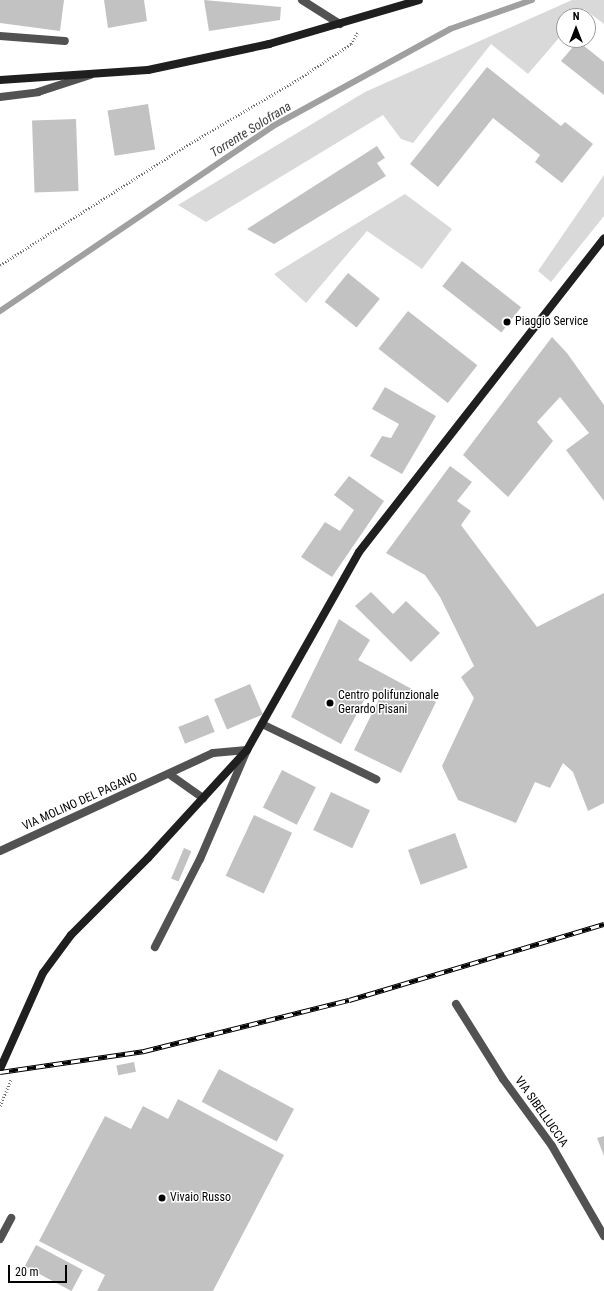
<!DOCTYPE html>
<style>
body{margin:0}
#map{position:relative;width:604px;height:1291px;overflow:hidden;background:#fff;font-family:"Roboto Condensed",sans-serif}
div>[style]{position:absolute}
.green>*{inset:0;background:#d9d9d9}
.stream>*{height:6px;margin:-3px;padding:0 3px;transform-origin:3px;border-radius:3px;background:#a0a0a0}
.building>*{inset:0;background:#c2c2c2;transform-origin:0 0}
.path>*{height:2.5px;margin-top:-1.25px;transform-origin:0;background:repeating-linear-gradient(90deg,#747474 0 1px,transparent 0 3px)}
.lane>*{height:8px;margin:-4px;padding:0 4px;transform-origin:4px;border-radius:4px;background:#525252}
.street>*{height:8px;margin:-4px;padding:0 4px;transform-origin:4px;border-radius:4px;background:#525252}
.secondary>*{height:8px;margin:-4px;padding:0 4px;transform-origin:4px;border-radius:4px;background:#1f1f1f}
.rail>*{height:4.5px;margin-top:-2.25px;transform-origin:0;background:repeating-linear-gradient(90deg,#fff 0 9px,#000 0 18px);box-sizing:border-box;border-block:1px solid #000}
.dots>*{width:11px;height:11px;translate:-50% -50%;box-sizing:border-box;border:2px solid #fff;border-radius:50%}
span{translate:-50% -50%;white-space:nowrap;text-align:center;line-height:1.15;-webkit-text-stroke:3px #fff;paint-order:stroke}
.poi-label{font-size:12px;color:#000}
.left{translate:0 -50%;text-align:left}
.street-label{font-size:12px;color:#000}
.water-label{font-size:13px;color:#414141;font-style:italic}
.north{position:absolute;left:556px;top:8px;width:40px;height:40px;box-sizing:border-box;background:#fff;border:1px solid #999;border-radius:50%;rotate:0deg;font-size:11px;font-weight:700;line-height:16px;text-align:center;color:#000}
.north::after{content:'';display:block;margin:auto;width:14px;height:18px;background:#000;clip-path:polygon(50% 0,100% 100%,50% 72%,0 100%)}
.scale{position:absolute;left:8px;top:1265px;width:59px;height:18px;box-sizing:border-box;border:2px solid #000;border-top:0;padding-left:5px;font-size:12px;line-height:14px;white-space:nowrap;color:#000;-webkit-text-stroke:3px #fff;paint-order:stroke}
</style>
<div id="map">
<div class="green">
<div style="clip-path:polygon(572px 0,604px 0,604px 24px,584px 9px,578px 16px,564px 16px,564px 32px,528px 74px,491px 44px,413px 143px,401px 139px,383px 115px,206px 222px,178px 205px,365px 92px)"></div>
<div style="clip-path:polygon(604px 175px,604px 216px,551px 282px,538px 271px)"></div>
<div style="clip-path:polygon(405px 194px,452px 229px,422px 269px,367px 231px,306px 303px,274px 274px)"></div>
</div>
<div class="stream">
<div style="left:0;top:311px;width:330px;rotate:-34.1deg"></div>
<div style="left:273px;top:126px;width:202px;rotate:-28.7deg"></div>
<div style="left:450px;top:29px;width:87px;rotate:-19.5deg"></div>
</div>
<div class="building">
<div style="clip-path:polygon(0 0,64px 0,60px 31px,0 23px)"></div>
<div style="clip-path:polygon(104px 0,144px 0,147px 21px,108px 28px)"></div>
<div style="clip-path:polygon(204px 0,281px 7px,280px 20px,209px 31px)"></div>
<div style="clip-path:polygon(578px 41px,604px 62px,604px 95px,561px 61px)"></div>
<div style="clip-path:polygon(487px 67px,561px 126px,565px 122px,593px 144px,562px 183px,535px 162px,540px 155px,493px 118px,438px 187px,410px 164px)"></div>
<div style="left:148px;top:104px;width:46px;height:41px;rotate:81deg"></div>
<div style="left:76px;top:119px;width:72px;height:44px;rotate:88deg"></div>
<div style="clip-path:polygon(377px 146px,385px 158px,377px 163px,386px 176px,274px 244px,247px 229px)"></div>
<div style="left:462px;top:261px;width:75px;height:32px;rotate:38deg"></div>
<div style="left:348px;top:273px;width:41px;height:37px;rotate:39deg"></div>
<div style="left:408px;top:311px;width:88px;height:48px;rotate:38deg"></div>
<div style="clip-path:polygon(552px 337px,567px 353px,604px 405px,604px 501px,566px 450px,589px 433px,560px 397px,537px 422px,553px 441px,508px 497px,463px 455px)"></div>
<div style="clip-path:polygon(385px 387px,436px 416px,402px 474px,370px 456px,382px 436px,391px 438px,399px 424px,372px 409px)"></div>
<div style="clip-path:polygon(450px 466px,472px 482px,457px 501px,471px 511px,461px 525px,537px 627px,604px 593px,604px 803px,588px 811px,573px 772px,563px 763px,550px 788px,535px 782px,516px 823px,458px 800px,442px 766px,474px 698px,461px 677px,474px 666px,440px 597px,425px 575px,386px 553px)"></div>
<div style="clip-path:polygon(349px 476px,384px 501px,332px 577px,301px 557px,325px 522px,340px 531px,354px 510px,334px 495px)"></div>
<div style="clip-path:polygon(371px 592px,393px 614px,406px 601px,440px 633px,411px 662px,355px 606px)"></div>
<div style="clip-path:polygon(339px 619px,370px 640px,358px 660px,436px 702px,401px 773px,354px 750px,382px 693px,370px 689px,341px 744px,291px 717px)"></div>
<div style="left:250px;top:684px;width:33px;height:39px;rotate:67deg"></div>
<div style="left:208px;top:715px;width:18px;height:32px;rotate:68deg"></div>
<div style="left:282px;top:770px;width:38px;height:42px;rotate:27deg"></div>
<div style="left:331px;top:792px;width:43px;height:42px;rotate:25deg"></div>
<div style="left:254px;top:815px;width:42px;height:67px;rotate:25deg"></div>
<div style="left:455px;top:833px;width:37px;height:50px;rotate:70deg"></div>
<div style="left:184px;top:848px;width:8px;height:33px;rotate:23deg"></div>
<div style="left:134px;top:1062px;width:10px;height:18px;rotate:79deg"></div>
<div style="left:219px;top:1069px;width:85px;height:37px;rotate:28deg"></div>
<div style="clip-path:polygon(178px 1099px,284px 1155px,213px 1291px,97px 1291px,105px 1275px,39px 1241px,105px 1116px,131px 1129px,143px 1106px,168px 1119px)"></div>
<div style="clip-path:polygon(604px 1136px,604px 1156px,597px 1138px)"></div>
<div style="left:36px;top:1245px;width:53px;height:24px;rotate:28deg"></div>
</div>
<div class="path">
<div style="left:0;top:265px;width:219px;rotate:-32.7deg"></div>
<div style="left:184px;top:147px;width:135px;rotate:-30.7deg"></div>
<div style="left:300px;top:78px;width:61px;rotate:-33.7deg"></div>
<div style="left:351px;top:44px;width:13px;rotate:-61deg"></div>
<div style="left:0;top:1106px;width:29px;rotate:-68deg"></div>
</div>
<div class="lane">
<div style="left:0;top:36px;width:65px;rotate:4.4deg"></div>
</div>
<div class="street">
<div style="left:302px;top:0;width:45px;rotate:32.3deg"></div>
<div style="left:0;top:97px;width:38px;rotate:-7deg"></div>
<div style="left:38px;top:92px;width:55px;rotate:-18.1deg"></div>
<div style="left:262px;top:724px;width:127px;rotate:25.8deg"></div>
<div style="left:169px;top:774px;width:42px;rotate:35.2deg"></div>
<div style="left:0;top:851px;width:234px;rotate:-24.7deg"></div>
<div style="left:213px;top:753px;width:34px;rotate:-5deg"></div>
<div style="left:247px;top:750px;width:119px;rotate:113.3deg"></div>
<div style="left:200px;top:859px;width:99px;rotate:117.1deg"></div>
<div style="left:456px;top:1004px;width:89px;rotate:57.9deg"></div>
<div style="left:503px;top:1079px;width:83px;rotate:53.8deg"></div>
<div style="left:552px;top:1146px;width:104px;rotate:60deg"></div>
<div style="left:0;top:1239px;width:24px;rotate:-62deg"></div>
</div>
<div class="secondary">
<div style="left:0;top:80px;width:148px;rotate:-3.9deg"></div>
<div style="left:148px;top:70px;width:124px;rotate:-12.1deg"></div>
<div style="left:269px;top:44px;width:156px;rotate:-16.3deg"></div>
<div style="left:0;top:1069px;width:105px;rotate:-65.9deg"></div>
<div style="left:43px;top:973px;width:47px;rotate:-53.6deg"></div>
<div style="left:71px;top:935px;width:109px;rotate:-45deg"></div>
<div style="left:148px;top:858px;width:147px;rotate:-47.5deg"></div>
<div style="left:247px;top:750px;width:227px;rotate:-60.5deg"></div>
<div style="left:359px;top:552px;width:398px;rotate:-52deg"></div>
</div>
<div class="rail">
<div style="left:0;top:1072px;width:146px;rotate:-8.3deg"></div>
<div style="left:144px;top:1051px;width:211px;rotate:-14deg"></div>
<div style="left:349px;top:1000px;width:266px;rotate:-16.6deg"></div>
</div>
<div class="dots">
<div style="left:507px;top:322px;background:#000"></div>
<div style="left:330px;top:703px;background:#000"></div>
<div style="left:162px;top:1198px;background:#000"></div>
</div>
<div class="poi-label">
<span class="left" style="left:515px;top:322px">Piaggio Service</span>
<span class="left" style="left:338px;top:703px">Centro polifunzionale<br>Gerardo Pisani</span>
<span class="left" style="left:170px;top:1198px">Vivaio Russo</span>
</div>
<div class="street-label">
<span style="left:80px;top:802px;rotate:-24deg">VIA MOLINO DEL PAGANO</span>
<span style="left:541px;top:1112px;rotate:55deg">VIA SIBELLUCCIA</span>
</div>
<div class="water-label">
<span style="left:251px;top:130px;rotate:-32deg">Torrente Solofrana</span>
</div>
<div class="north">N</div>
<div class="scale">20 m</div>
</div>
